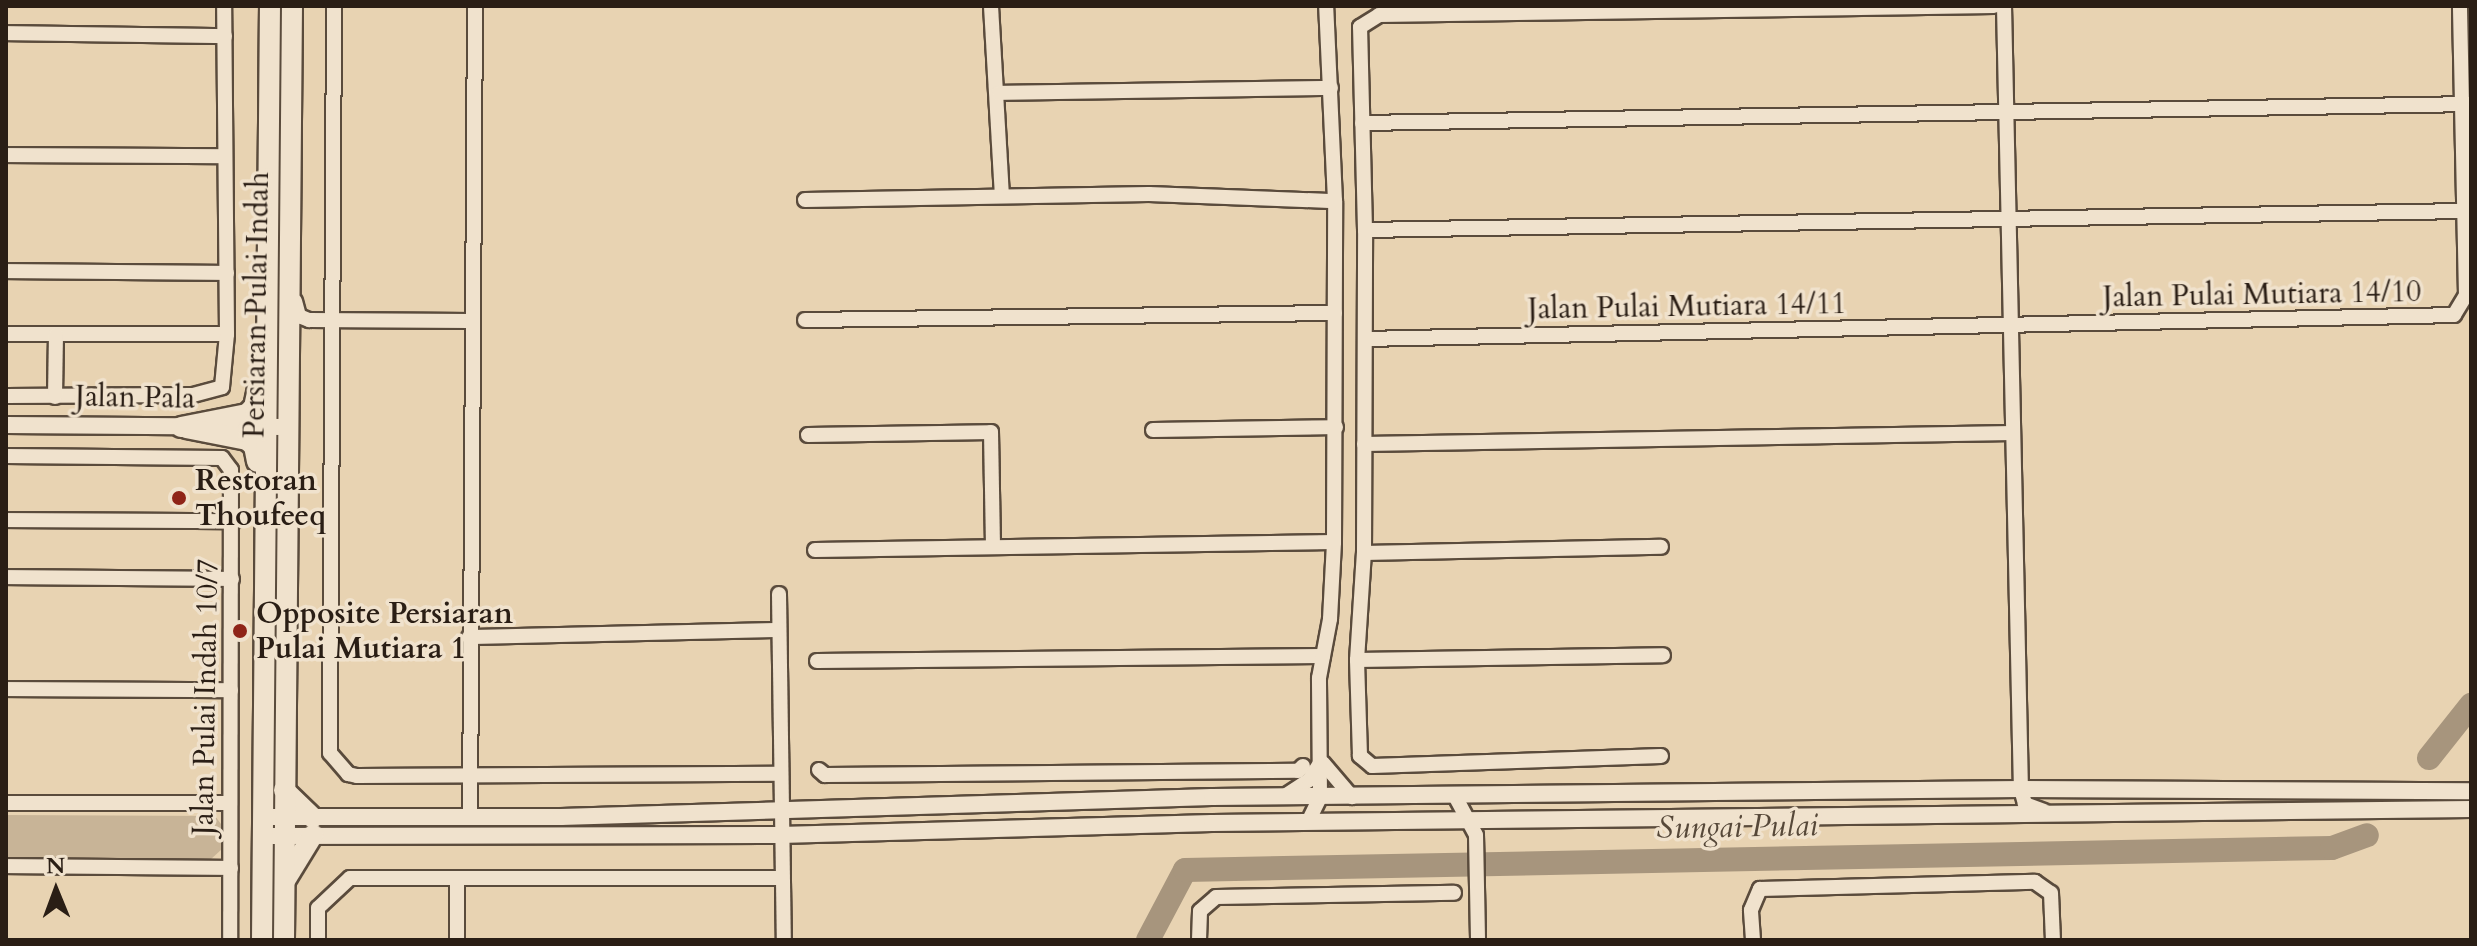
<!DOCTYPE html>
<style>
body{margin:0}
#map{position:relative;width:2477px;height:946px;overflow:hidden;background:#e8d3b2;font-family:Cardo,serif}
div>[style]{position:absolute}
.green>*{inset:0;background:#c8b497}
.river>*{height:24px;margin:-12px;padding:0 12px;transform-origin:12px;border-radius:12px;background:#a7957d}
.roads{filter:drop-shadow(2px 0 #5a4b3c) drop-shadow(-2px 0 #5a4b3c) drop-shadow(0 2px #5a4b3c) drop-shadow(0 -2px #5a4b3c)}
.minor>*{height:14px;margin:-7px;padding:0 7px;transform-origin:7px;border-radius:7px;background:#f0e2cd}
.tertiary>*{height:16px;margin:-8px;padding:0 8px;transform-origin:8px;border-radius:8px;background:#f0e2cd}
.secondary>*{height:20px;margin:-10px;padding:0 10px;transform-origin:10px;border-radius:10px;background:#f0e2cd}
.dots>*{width:22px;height:22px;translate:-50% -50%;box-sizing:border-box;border:4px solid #f0e2cd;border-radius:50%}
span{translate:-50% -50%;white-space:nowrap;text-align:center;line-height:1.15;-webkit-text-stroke:7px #f0e2cd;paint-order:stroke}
.street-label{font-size:30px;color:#2a1e15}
.poi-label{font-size:30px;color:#2a1e15;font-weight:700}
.left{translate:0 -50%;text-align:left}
.water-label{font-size:32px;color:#564839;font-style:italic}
.frame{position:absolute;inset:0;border:8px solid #2a1e15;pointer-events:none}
.north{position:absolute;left:16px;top:850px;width:80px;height:80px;-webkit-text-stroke:6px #f0e2cd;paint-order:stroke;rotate:359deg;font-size:22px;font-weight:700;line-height:32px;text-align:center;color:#2a1e15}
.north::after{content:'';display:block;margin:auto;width:28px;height:36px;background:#2a1e15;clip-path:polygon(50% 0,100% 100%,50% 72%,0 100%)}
</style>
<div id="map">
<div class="green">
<div style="clip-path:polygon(6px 815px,215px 816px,221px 824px,222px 849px,210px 860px,6px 858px)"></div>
</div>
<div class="river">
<div style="left:2429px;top:758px;width:68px;rotate:-51.6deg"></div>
<div style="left:1148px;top:940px;width:79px;rotate:-62.1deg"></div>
<div style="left:1185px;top:870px;width:1147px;rotate:-1.1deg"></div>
<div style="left:2332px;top:848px;width:37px;rotate:-20deg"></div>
</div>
<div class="roads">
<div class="minor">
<div style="left:334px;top:6px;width:747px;rotate:90.31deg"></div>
<div style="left:330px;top:753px;width:28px;rotate:49deg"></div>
<div style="left:348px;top:774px;width:9px;rotate:13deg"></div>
<div style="left:357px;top:776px;width:422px;rotate:-0.3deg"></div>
<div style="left:991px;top:6px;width:190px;rotate:86.7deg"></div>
<div style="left:2004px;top:6px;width:783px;rotate:88.76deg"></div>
<div style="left:2021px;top:789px;width:16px;rotate:75deg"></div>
<div style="left:2025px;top:804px;width:20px;rotate:20deg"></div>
<div style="left:6px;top:33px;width:219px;rotate:0.8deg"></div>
<div style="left:999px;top:93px;width:332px;rotate:-0.9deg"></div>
<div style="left:1362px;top:123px;width:1109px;rotate:-0.98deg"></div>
<div style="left:6px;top:155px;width:218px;rotate:0.3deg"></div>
<div style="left:805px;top:200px;width:344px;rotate:-1deg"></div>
<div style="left:1149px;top:194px;width:186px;rotate:2.2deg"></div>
<div style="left:1365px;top:230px;width:1101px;rotate:-0.99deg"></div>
<div style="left:6px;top:271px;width:221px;rotate:0.5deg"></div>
<div style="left:295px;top:301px;width:16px;rotate:75deg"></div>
<div style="left:299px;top:316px;width:11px;rotate:22deg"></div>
<div style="left:309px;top:320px;width:161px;rotate:0.4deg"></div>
<div style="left:805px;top:320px;width:530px;rotate:-0.76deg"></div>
<div style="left:6px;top:334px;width:221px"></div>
<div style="left:1365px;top:339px;width:1089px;rotate:-1.26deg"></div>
<div style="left:2454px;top:315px;width:23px;rotate:-59deg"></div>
<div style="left:2466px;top:295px;width:289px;rotate:-91.2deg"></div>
<div style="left:6px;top:396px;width:187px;rotate:-0.3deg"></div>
<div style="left:193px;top:395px;width:30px;rotate:-15deg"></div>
<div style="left:222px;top:387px;width:53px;rotate:-84.6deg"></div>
<div style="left:227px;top:334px;width:328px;rotate:-90.5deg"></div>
<div style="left:55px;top:397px;width:62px;rotate:-89.1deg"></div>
<div style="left:1153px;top:430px;width:183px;rotate:-0.9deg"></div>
<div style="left:808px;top:435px;width:183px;rotate:-0.9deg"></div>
<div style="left:991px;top:432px;width:115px;rotate:89deg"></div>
<div style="left:1364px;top:444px;width:649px;rotate:-0.97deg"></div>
<div style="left:6px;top:456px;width:216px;rotate:0.5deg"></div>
<div style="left:222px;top:458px;width:15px;rotate:53deg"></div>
<div style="left:231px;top:470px;width:470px;rotate:90.1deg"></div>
<div style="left:6px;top:520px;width:228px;rotate:0.3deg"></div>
<div style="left:815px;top:550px;width:519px;rotate:-0.88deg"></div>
<div style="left:1364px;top:553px;width:297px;rotate:-1.2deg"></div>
<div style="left:6px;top:577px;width:226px;rotate:0.5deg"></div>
<div style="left:779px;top:594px;width:346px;rotate:89.2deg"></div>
<div style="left:469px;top:637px;width:310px;rotate:-1.3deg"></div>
<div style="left:1357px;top:660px;width:306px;rotate:-0.9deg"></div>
<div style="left:817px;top:661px;width:506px;rotate:-0.57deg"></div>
<div style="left:6px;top:689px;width:225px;rotate:0.3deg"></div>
<div style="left:1661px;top:756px;width:289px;rotate:178deg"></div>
<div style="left:1372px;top:766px;width:16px;rotate:-140deg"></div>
<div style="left:1360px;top:756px;width:96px;rotate:-91.8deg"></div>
<div style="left:1357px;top:660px;width:107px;rotate:-86.3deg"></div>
<div style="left:1364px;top:553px;width:323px;rotate:-89.8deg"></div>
<div style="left:1365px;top:230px;width:203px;rotate:-91.4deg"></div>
<div style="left:1360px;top:27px;width:22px;rotate:-32deg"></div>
<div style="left:1379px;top:15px;width:615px;rotate:-0.84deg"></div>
<div style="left:1323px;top:763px;width:45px;rotate:49.5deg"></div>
<div style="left:819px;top:770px;width:8px;rotate:40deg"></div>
<div style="left:825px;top:775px;width:473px;rotate:-0.5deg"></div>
<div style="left:1298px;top:771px;width:7px;rotate:-45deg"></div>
<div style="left:1455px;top:796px;width:44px;rotate:61.7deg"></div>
<div style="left:1476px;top:835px;width:105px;rotate:88.9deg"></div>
<div style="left:1283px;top:797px;width:31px;rotate:-33deg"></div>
<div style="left:1309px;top:780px;width:20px;rotate:-57deg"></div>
<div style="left:6px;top:803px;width:224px"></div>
<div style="left:470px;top:818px;width:812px;rotate:-89.65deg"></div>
<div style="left:1308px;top:822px;width:28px;rotate:-64deg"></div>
<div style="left:1320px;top:797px;width:119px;rotate:-90.5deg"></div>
<div style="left:1319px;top:678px;width:60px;rotate:-79.4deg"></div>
<div style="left:1330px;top:619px;width:77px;rotate:-87deg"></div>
<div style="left:1334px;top:542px;width:341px;rotate:-89.8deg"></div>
<div style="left:1335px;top:201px;width:195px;rotate:-92.6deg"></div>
<div style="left:6px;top:866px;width:225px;rotate:0.5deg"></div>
<div style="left:457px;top:878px;width:62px;rotate:90deg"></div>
<div style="left:318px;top:940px;width:32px;rotate:-90deg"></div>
<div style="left:318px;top:908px;width:44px;rotate:-43.2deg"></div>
<div style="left:350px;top:878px;width:432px"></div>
<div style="left:1199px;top:940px;width:29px;rotate:-88deg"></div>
<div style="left:1200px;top:911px;width:21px;rotate:-41deg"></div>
<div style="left:1216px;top:897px;width:238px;rotate:-1deg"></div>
<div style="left:1753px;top:940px;width:30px;rotate:-94deg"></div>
<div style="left:1751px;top:910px;width:23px;rotate:-67deg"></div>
<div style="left:1760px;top:889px;width:275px;rotate:-1.5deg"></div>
<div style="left:2035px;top:882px;width:19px;rotate:35deg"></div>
<div style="left:2051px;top:893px;width:47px;rotate:87.6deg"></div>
</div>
<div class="tertiary">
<div style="left:6px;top:425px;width:279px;rotate:0.4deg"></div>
<div style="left:262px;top:817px;width:299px"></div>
<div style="left:561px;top:817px;width:651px;rotate:-1.76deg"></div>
<div style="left:1212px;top:797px;width:809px;rotate:-0.57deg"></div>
<div style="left:2021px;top:789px;width:450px;rotate:0.3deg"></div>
<div style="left:273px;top:836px;width:507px;rotate:-0.11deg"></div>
<div style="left:780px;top:835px;width:432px;rotate:-1.6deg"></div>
<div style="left:1212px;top:823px;width:1259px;rotate:-0.64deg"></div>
</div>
<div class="secondary">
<div style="left:181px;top:427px;width:67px;rotate:-11.1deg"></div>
<div style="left:247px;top:414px;width:10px;rotate:-45deg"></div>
<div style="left:254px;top:407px;width:19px;rotate:-78deg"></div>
<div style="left:186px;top:428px;width:62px;rotate:11.1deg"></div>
<div style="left:247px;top:440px;width:9px;rotate:41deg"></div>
<div style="left:254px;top:446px;width:16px;rotate:79deg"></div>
<div style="left:284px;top:790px;width:40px;rotate:44deg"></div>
<div style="left:286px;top:879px;width:52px;rotate:-58.5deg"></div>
<div style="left:262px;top:940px;width:934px;rotate:-89.51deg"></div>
<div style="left:284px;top:940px;width:934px;rotate:-89.51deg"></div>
</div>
</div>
<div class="dots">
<div style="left:179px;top:498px;background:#8f2418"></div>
<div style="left:240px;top:631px;background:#8f2418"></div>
</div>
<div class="street-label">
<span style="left:2262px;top:295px;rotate:-1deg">Jalan Pulai Mutiara 14/10</span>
<span style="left:257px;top:305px;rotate:-89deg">Persiaran Pulai Indah</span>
<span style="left:1687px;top:307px;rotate:-1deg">Jalan Pulai Mutiara 14/11</span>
<span style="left:135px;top:398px;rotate:1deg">Jalan Pala</span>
<span style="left:206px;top:697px;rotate:-89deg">Jalan Pulai Indah 10/7</span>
</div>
<div class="poi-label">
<span class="left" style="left:195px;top:498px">Restoran<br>Thoufeeq</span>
<span class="left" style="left:256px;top:631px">Opposite Persiaran<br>Pulai Mutiara 1</span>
</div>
<div class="water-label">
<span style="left:1737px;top:827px;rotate:-1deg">Sungai Pulai</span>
</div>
<div class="frame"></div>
<div class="north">N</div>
</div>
